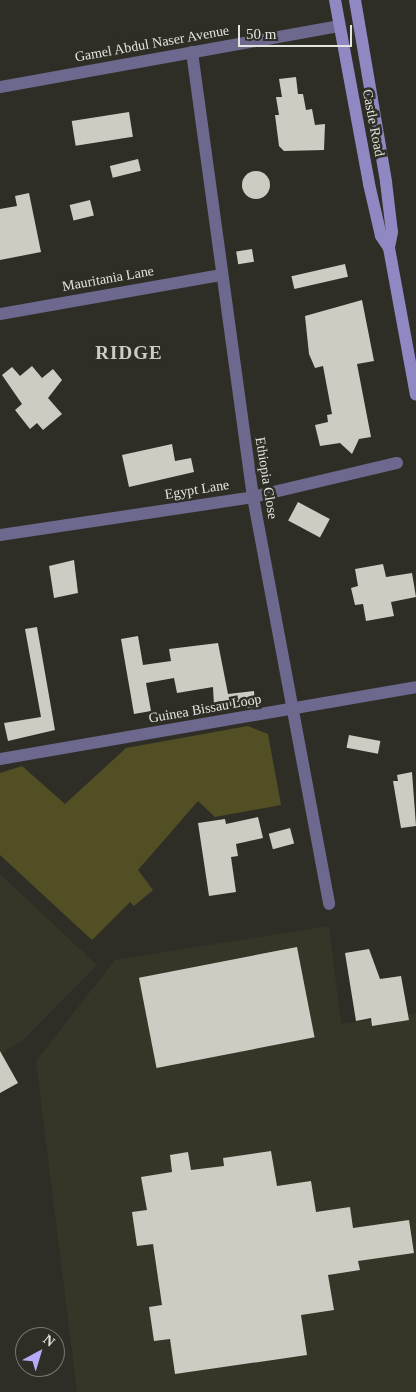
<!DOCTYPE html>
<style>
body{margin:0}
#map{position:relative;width:416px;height:1392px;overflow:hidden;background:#2e2e26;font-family:Georgia,serif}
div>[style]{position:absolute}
.built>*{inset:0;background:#363527}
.green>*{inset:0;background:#534f25}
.building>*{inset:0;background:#cdccc3;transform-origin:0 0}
.round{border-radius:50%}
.street>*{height:12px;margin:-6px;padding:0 6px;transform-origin:6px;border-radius:6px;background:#6d688d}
.secondary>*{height:12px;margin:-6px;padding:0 6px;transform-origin:6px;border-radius:6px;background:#9088c3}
span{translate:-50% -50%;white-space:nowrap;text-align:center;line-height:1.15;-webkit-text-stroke:5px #2e2e26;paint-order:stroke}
.street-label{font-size:14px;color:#e4e4df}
.district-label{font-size:19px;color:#cecdc3;font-weight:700;letter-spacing:1px}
.north{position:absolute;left:15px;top:1327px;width:50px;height:50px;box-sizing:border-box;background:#2e2e26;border:1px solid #777770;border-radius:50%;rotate:39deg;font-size:14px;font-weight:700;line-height:20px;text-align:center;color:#e4e4df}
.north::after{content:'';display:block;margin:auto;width:18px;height:22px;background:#b7abf8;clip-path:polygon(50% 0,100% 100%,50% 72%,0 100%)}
.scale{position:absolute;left:238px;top:25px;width:114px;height:22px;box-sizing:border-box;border:2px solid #e4e4df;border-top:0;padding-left:6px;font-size:15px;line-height:18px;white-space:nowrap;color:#e4e4df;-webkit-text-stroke:4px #2e2e26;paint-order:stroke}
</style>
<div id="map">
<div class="built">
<div style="clip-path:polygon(0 874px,97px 965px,23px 1040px,0 1055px)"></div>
<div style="clip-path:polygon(329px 926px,341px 1024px,416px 1013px,416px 1392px,77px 1392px,36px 1061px,115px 960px)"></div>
</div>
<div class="green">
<div style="clip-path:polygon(248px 726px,268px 734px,281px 805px,215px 817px,198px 801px,138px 870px,153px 890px,134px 906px,130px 902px,92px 940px,0 855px,0 773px,22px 766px,65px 804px,126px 748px)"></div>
</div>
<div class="building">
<div style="clip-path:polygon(296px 77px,298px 94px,303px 94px,306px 110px,312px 109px,315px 125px,325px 124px,324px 150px,284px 151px,279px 146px,275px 115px,279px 115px,276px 97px,282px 97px,279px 79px)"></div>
<div style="left:129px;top:112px;width:25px;height:58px;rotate:81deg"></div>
<div style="left:138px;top:159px;width:12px;height:29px;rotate:76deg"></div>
<div class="round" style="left:242px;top:171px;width:28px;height:28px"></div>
<div style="clip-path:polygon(29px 193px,41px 252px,0 260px,0 209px,17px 206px,15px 196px)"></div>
<div style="left:90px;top:200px;width:16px;height:21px;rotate:76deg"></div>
<div style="left:252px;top:249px;width:13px;height:16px;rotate:81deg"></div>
<div style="left:345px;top:264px;width:13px;height:55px;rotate:77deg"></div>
<div style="clip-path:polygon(362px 300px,374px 361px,357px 364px,371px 437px,359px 439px,352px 454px,340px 443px,320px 446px,315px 425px,328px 422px,327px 415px,332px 414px,323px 366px,315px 368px,309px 354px,305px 316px)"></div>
<div style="clip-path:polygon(32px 366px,42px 378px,53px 369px,62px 380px,48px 398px,62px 414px,43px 430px,37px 423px,30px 429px,15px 410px,22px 404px,2px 375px,12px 367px,20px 376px)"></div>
<div style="clip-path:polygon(172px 444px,175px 461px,191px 458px,194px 472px,129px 487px,122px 455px)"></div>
<div style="left:298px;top:502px;width:36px;height:21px;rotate:28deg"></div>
<div style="clip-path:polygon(74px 560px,78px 593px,54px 598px,49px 566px)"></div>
<div style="clip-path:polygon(383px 564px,386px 577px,412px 573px,416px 597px,391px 602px,394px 616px,366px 621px,363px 604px,355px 605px,351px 588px,358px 586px,355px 569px)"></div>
<div style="clip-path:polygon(37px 627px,55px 730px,8px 741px,4px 723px,41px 717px,25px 629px)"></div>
<div style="clip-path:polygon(138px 636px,143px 665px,171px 661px,169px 649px,218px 643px,228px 694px,254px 691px,255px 707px,221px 710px,221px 706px,214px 706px,213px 687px,177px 693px,174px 678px,146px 683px,151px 711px,134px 714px,121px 639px)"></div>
<div style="left:349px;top:735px;width:32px;height:13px;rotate:11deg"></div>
<div style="clip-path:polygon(412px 772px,416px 826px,401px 828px,393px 781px,398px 781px,397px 775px)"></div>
<div style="clip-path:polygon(258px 817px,263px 838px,236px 844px,238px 856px,231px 857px,236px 892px,209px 896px,198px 823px,225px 819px,226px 824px)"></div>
<div style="left:290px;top:828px;width:16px;height:22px;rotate:75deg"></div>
<div style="left:297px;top:947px;width:92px;height:161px;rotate:79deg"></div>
<div style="clip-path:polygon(369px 949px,380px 979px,401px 976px,409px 1020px,372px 1026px,371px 1018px,356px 1021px,345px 953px)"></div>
<div style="clip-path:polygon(0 1051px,18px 1083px,0 1093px)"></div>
<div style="clip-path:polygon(271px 1151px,277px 1186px,311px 1181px,316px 1212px,350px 1207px,353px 1228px,409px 1220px,414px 1253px,358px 1261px,360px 1270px,328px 1275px,334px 1310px,301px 1315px,307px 1355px,175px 1374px,170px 1339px,154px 1341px,149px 1307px,162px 1305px,153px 1244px,137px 1246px,132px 1212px,147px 1210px,141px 1177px,172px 1172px,170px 1155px,188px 1152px,191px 1170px,224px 1166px,223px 1158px)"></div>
</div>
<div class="street">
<div style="left:192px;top:52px;width:449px;rotate:82.2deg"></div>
<div style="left:253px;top:497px;width:414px;rotate:79.4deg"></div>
<div style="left:0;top:87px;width:344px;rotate:-10.2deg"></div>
<div style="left:0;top:314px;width:225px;rotate:-10deg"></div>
<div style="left:0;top:535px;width:256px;rotate:-8.5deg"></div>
<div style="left:253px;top:497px;width:148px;rotate:-13.3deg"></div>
<div style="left:0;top:759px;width:422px;rotate:-9.8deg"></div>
</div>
<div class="secondary">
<div style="left:335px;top:0;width:187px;rotate:79.5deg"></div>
<div style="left:369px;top:184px;width:53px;rotate:77deg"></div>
<div style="left:381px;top:236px;width:14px;rotate:56deg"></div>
<div style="left:355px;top:0;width:185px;rotate:80.3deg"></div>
<div style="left:386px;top:182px;width:50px;rotate:83.2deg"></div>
<div style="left:392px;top:232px;width:16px;rotate:101deg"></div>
<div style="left:389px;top:248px;width:149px;rotate:79.6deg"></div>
</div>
<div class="street-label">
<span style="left:152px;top:44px;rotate:-10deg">Gamel Abdul Naser Avenue</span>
<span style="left:373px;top:123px;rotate:79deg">Castle Road</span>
<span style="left:108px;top:279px;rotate:-10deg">Mauritania Lane</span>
<span style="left:266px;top:478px;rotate:81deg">Ethiopia Close</span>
<span style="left:197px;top:490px;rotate:-9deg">Egypt Lane</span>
<span style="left:205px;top:709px;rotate:-10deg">Guinea Bissau Loop</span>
</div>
<div class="district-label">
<span style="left:129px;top:353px">RIDGE</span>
</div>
<div class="north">N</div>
<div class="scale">50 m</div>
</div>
